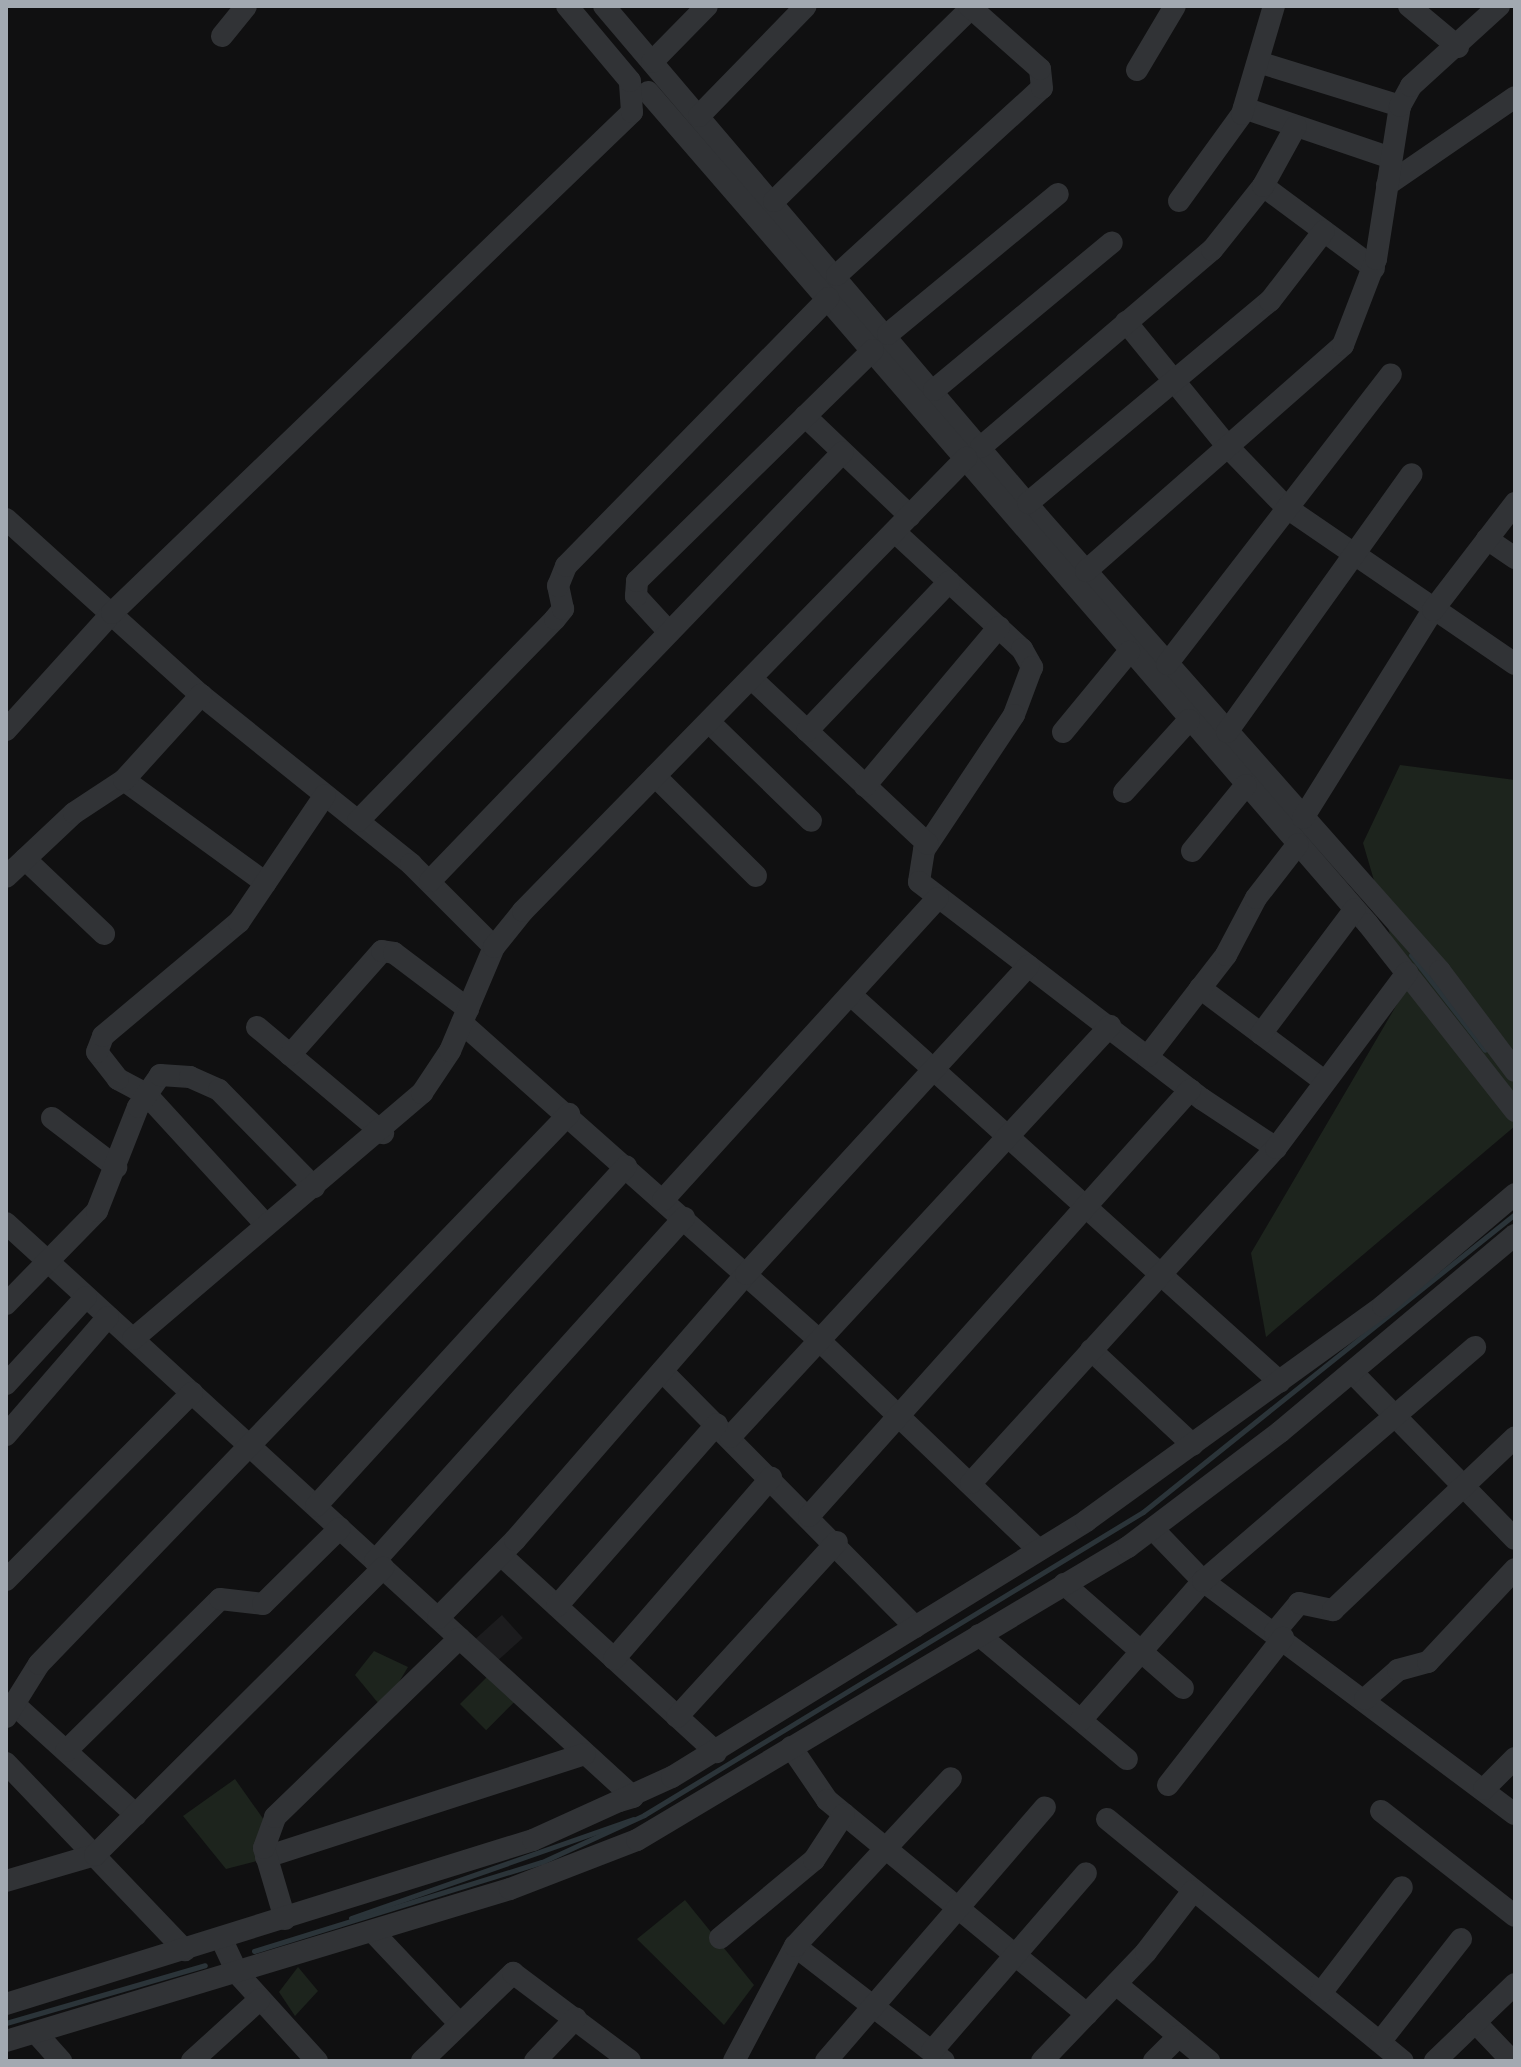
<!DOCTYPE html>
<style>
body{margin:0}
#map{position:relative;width:1521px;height:2067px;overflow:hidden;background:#101011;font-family:"Sofia Sans Condensed",sans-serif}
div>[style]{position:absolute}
.built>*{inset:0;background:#1c1c1e;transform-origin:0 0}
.green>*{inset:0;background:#1d241d;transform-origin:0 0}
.stream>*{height:5px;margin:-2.5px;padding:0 2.5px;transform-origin:2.5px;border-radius:2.5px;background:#2b3439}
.minor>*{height:22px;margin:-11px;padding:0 11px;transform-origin:11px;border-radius:11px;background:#313336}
span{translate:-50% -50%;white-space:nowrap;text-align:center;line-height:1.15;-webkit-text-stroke:6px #0b0b0c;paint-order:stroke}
.frame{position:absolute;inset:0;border:8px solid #a2a9b1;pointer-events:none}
</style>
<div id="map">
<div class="built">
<div style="left:502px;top:1615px;width:31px;height:38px;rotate:48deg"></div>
</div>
<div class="green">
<div style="clip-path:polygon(1400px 765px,1515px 780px,1515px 1126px,1266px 1337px,1251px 1253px,1406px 989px,1363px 843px)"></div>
<div style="clip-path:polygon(374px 1651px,408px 1667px,383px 1709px,355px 1675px)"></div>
<div style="left:489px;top:1675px;width:37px;height:41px;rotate:45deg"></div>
<div style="clip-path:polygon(235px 1779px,264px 1820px,261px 1860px,226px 1869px,183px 1816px)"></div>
<div style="clip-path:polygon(685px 1900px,754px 1985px,724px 2025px,637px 1939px)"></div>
<div style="clip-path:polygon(298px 1967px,318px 1991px,295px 2016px,279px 1992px)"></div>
</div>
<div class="stream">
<div style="left:1411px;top:955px;width:120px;rotate:52.1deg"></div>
<div style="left:351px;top:1918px;width:299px;rotate:-19.3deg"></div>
<div style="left:254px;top:1951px;width:301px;rotate:-17.2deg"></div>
<div style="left:542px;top:1862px;width:112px;rotate:-24.7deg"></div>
<div style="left:644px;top:1815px;width:584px;rotate:-31.27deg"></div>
<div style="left:1143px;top:1512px;width:477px;rotate:-38.7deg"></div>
<div style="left:6px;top:2023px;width:207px;rotate:-16.2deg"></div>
</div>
<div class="minor">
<div style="left:604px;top:6px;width:673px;rotate:49.64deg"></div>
<div style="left:1040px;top:519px;width:604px;rotate:48.49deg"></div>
<div style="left:1440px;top:971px;width:125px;rotate:53.1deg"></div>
<div style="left:1409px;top:6px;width:64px;rotate:39.9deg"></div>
<div style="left:222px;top:36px;width:38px;rotate:-51deg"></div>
<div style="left:652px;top:62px;width:78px;rotate:-45.5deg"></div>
<div style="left:1258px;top:62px;width:149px;rotate:17.2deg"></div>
<div style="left:1137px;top:70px;width:74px;rotate:-59.3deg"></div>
<div style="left:648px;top:92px;width:1100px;rotate:49.13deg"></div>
<div style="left:1368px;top:924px;width:238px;rotate:51.8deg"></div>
<div style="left:1244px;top:108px;width:155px;rotate:18.8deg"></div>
<div style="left:699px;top:116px;width:153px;rotate:-45.8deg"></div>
<div style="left:1387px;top:185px;width:155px;rotate:-34.5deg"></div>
<div style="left:1263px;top:186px;width:138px;rotate:36.5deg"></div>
<div style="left:774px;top:201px;width:276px;rotate:-44.4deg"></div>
<div style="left:1179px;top:201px;width:107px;rotate:-54.1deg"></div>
<div style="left:1242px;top:114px;width:113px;rotate:-73.5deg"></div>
<div style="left:837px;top:275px;width:277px;rotate:-42.4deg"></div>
<div style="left:1042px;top:88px;width:19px;rotate:-96deg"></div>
<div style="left:1040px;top:69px;width:95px;rotate:-138.4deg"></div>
<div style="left:1126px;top:322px;width:161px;rotate:50.8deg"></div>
<div style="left:1228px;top:447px;width:85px;rotate:46deg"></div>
<div style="left:1287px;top:508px;width:276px;rotate:34.4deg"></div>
<div style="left:888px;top:334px;width:220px;rotate:-39.5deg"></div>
<div style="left:934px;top:390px;width:231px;rotate:-39.7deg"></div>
<div style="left:805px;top:416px;width:145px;rotate:43.6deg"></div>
<div style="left:981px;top:447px;width:304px;rotate:-40.5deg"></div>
<div style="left:1212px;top:250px;width:82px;rotate:-51.4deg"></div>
<div style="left:1263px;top:186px;width:68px;rotate:-61.2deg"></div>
<div style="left:1028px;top:503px;width:315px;rotate:-39.9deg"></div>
<div style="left:1270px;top:301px;width:88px;rotate:-52.4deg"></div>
<div style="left:6px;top:519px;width:263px;rotate:42.1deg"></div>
<div style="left:201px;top:695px;width:270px;rotate:38.8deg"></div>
<div style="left:411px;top:864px;width:117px;rotate:45deg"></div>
<div style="left:895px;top:532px;width:173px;rotate:42.7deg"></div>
<div style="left:1022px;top:649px;width:21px;rotate:61deg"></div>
<div style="left:1032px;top:667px;width:51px;rotate:110.6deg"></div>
<div style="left:1014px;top:715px;width:162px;rotate:123.7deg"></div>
<div style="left:924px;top:850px;width:32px;rotate:99deg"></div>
<div style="left:919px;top:882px;width:357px;rotate:37.5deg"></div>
<div style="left:1202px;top:1099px;width:89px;rotate:33.5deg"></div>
<div style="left:1487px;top:539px;width:34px;rotate:34deg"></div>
<div style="left:1086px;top:571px;width:342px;rotate:-41.3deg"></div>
<div style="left:1343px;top:345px;width:92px;rotate:-69deg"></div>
<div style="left:1376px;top:259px;width:155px;rotate:-81.1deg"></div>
<div style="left:1400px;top:106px;width:23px;rotate:-61deg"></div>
<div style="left:1411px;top:86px;width:119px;rotate:-42.3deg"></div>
<div style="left:669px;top:632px;width:49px;rotate:-132.5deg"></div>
<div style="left:636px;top:596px;width:15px;rotate:-86deg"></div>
<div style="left:637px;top:581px;width:330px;rotate:-44.4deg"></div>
<div style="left:1167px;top:664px;width:366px;rotate:-52.3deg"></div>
<div style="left:752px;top:679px;width:241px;rotate:43.2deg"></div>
<div style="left:709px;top:722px;width:142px;rotate:44.1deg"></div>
<div style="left:6px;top:730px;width:158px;rotate:-47.8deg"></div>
<div style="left:112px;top:613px;width:722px;rotate:-43.93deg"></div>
<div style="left:632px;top:112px;width:31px;rotate:-94deg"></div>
<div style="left:630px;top:81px;width:98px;rotate:-130deg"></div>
<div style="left:807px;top:731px;width:206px;rotate:-46.4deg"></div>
<div style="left:1063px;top:732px;width:104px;rotate:-50.5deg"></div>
<div style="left:1227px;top:732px;width:317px;rotate:-54.4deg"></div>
<div style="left:655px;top:776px;width:142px;rotate:44.7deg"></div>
<div style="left:124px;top:780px;width:175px;rotate:36deg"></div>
<div style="left:865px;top:786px;width:208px;rotate:-49.9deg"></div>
<div style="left:1124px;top:792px;width:97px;rotate:-47.9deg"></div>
<div style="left:1303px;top:818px;width:245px;rotate:-58deg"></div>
<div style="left:1433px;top:610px;width:135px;rotate:-52.5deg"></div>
<div style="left:358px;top:821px;width:282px;rotate:-45.7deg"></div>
<div style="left:555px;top:619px;width:13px;rotate:-51deg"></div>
<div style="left:563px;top:609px;width:24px;rotate:-102deg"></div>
<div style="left:558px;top:586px;width:22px;rotate:-68deg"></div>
<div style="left:566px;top:566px;width:375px;rotate:-45.6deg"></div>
<div style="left:1192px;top:851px;width:85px;rotate:-50.7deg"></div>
<div style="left:25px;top:859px;width:109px;rotate:43.5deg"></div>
<div style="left:6px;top:877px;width:93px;rotate:-43.3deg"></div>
<div style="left:74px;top:813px;width:60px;rotate:-33.4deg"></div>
<div style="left:124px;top:780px;width:115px;rotate:-47.8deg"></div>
<div style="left:430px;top:881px;width:595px;rotate:-46.09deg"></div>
<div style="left:1200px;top:988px;width:156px;rotate:36.9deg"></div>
<div style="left:852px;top:996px;width:576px;rotate:42.05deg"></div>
<div style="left:462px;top:1023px;width:480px;rotate:41.6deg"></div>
<div style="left:821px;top:1342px;width:301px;rotate:43.7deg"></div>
<div style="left:257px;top:1027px;width:165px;rotate:40.1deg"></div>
<div style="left:1261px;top:1034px;width:156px;rotate:-53.1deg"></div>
<div style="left:290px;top:1055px;width:139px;rotate:-48.5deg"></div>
<div style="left:382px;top:951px;width:12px;rotate:9deg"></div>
<div style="left:394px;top:953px;width:93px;rotate:37.1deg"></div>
<div style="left:1148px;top:1056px;width:128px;rotate:-52.3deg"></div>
<div style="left:1226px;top:955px;width:64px;rotate:-62.2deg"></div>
<div style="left:1256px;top:898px;width:68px;rotate:-52.1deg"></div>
<div style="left:52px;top:1118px;width:81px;rotate:37.4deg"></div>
<div style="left:663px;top:1200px;width:408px;rotate:-47.7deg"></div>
<div style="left:6px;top:1223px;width:850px;rotate:42.47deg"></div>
<div style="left:633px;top:1797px;width:14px;rotate:163deg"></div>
<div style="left:266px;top:1225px;width:178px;rotate:-132.5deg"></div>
<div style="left:146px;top:1094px;width:32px;rotate:-152deg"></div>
<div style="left:118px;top:1079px;width:34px;rotate:-128deg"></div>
<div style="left:97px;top:1052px;width:17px;rotate:-69deg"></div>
<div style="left:103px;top:1036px;width:177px;rotate:-40deg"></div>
<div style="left:239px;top:922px;width:153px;rotate:-55.9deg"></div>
<div style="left:6px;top:1304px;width:130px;rotate:-45.6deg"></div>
<div style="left:97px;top:1211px;width:112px;rotate:-68.5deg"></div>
<div style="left:138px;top:1107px;width:39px;rotate:-55deg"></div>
<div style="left:160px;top:1075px;width:30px;rotate:4deg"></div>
<div style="left:190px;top:1077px;width:32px;rotate:24deg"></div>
<div style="left:219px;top:1090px;width:136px;rotate:45.6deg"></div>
<div style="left:133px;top:1339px;width:380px;rotate:-40.4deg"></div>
<div style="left:422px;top:1093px;width:50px;rotate:-56.3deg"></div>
<div style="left:450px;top:1051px;width:113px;rotate:-67.1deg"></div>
<div style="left:494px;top:947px;width:46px;rotate:-51.1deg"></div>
<div style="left:523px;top:911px;width:634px;rotate:-45.64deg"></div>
<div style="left:1091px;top:1350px;width:139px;rotate:43deg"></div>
<div style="left:662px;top:1371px;width:360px;rotate:45.3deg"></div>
<div style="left:1352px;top:1372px;width:233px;rotate:45.7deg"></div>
<div style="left:6px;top:1384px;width:118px;rotate:-47.4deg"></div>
<div style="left:6px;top:1435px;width:156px;rotate:-49.2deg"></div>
<div style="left:730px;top:1437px;width:560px;rotate:-47.24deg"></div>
<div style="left:971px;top:1483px;width:453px;rotate:-47.7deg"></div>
<div style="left:1276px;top:1148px;width:219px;rotate:-53.2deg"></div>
<div style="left:316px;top:1506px;width:460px;rotate:-47.6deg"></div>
<div style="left:809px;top:1516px;width:572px;rotate:-48.19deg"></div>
<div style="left:1153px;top:1529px;width:72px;rotate:46.1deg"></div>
<div style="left:1203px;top:1581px;width:389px;rotate:36.8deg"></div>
<div style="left:501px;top:1555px;width:292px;rotate:42.5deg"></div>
<div style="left:375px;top:1561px;width:462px;rotate:-48deg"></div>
<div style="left:6px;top:1580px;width:264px;rotate:-45.2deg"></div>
<div style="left:1064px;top:1584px;width:158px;rotate:41.2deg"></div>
<div style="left:557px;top:1606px;width:242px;rotate:-48.7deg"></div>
<div style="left:438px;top:1618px;width:110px;rotate:-45.4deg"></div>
<div style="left:515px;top:1540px;width:352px;rotate:-49deg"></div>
<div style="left:746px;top:1274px;width:418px;rotate:-47.5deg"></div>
<div style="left:1275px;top:1632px;width:38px;rotate:-50deg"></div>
<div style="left:1299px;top:1603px;width:35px;rotate:12deg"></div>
<div style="left:1333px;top:1610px;width:251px;rotate:-43.5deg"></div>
<div style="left:979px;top:1635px;width:193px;rotate:40deg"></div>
<div style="left:614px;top:1659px;width:240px;rotate:-49.1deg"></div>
<div style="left:1365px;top:1699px;width:44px;rotate:-41.3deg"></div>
<div style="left:1398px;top:1670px;width:31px;rotate:-15deg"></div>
<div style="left:1428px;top:1662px;width:127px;rotate:-46.9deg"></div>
<div style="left:16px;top:1706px;width:162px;rotate:42.2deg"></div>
<div style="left:6px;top:1717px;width:62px;rotate:-58.1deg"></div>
<div style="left:39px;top:1664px;width:764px;rotate:-46.06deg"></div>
<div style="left:677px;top:1717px;width:237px;rotate:-47.6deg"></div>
<div style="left:1081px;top:1720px;width:185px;rotate:-48.7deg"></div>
<div style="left:1203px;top:1581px;width:359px;rotate:-40.7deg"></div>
<div style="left:791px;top:1747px;width:64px;rotate:55.8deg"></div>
<div style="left:827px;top:1800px;width:337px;rotate:39.5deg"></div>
<div style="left:66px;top:1751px;width:216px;rotate:-44.6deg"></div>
<div style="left:220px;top:1599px;width:43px;rotate:6.6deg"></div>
<div style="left:263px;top:1604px;width:108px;rotate:-44.6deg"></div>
<div style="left:6px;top:1763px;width:259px;rotate:46.3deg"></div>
<div style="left:1168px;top:1785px;width:187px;rotate:-52deg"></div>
<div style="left:1484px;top:1789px;width:44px;rotate:-45deg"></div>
<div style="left:1381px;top:1811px;width:170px;rotate:38.1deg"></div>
<div style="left:1107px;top:1819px;width:382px;rotate:39.3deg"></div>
<div style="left:266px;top:1857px;width:335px;rotate:-17.9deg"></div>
<div style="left:6px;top:1881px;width:93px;rotate:-16.3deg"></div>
<div style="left:95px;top:1855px;width:407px;rotate:-44.9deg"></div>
<div style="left:285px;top:1919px;width:74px;rotate:-106.5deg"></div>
<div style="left:264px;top:1848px;width:33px;rotate:-70deg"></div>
<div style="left:275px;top:1817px;width:257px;rotate:-44.1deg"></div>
<div style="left:373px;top:1932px;width:125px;rotate:46.6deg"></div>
<div style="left:221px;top:1938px;width:40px;rotate:65deg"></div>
<div style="left:238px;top:1974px;width:118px;rotate:47.8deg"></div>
<div style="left:720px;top:1938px;width:122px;rotate:-39.7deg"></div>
<div style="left:814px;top:1860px;width:55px;rotate:-56.9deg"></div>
<div style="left:795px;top:1946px;width:188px;rotate:37.7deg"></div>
<div style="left:1116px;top:1984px;width:121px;rotate:39.6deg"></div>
<div style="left:1321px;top:1993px;width:133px;rotate:-52.6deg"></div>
<div style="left:6px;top:2004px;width:552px;rotate:-17.29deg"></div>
<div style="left:533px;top:1840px;width:153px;rotate:-24.4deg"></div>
<div style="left:672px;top:1777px;width:487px;rotate:-31.7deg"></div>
<div style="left:1086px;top:1521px;width:367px;rotate:-35.9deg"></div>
<div style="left:1383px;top:1306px;width:173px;rotate:-40.3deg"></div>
<div style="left:1475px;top:2022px;width:54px;rotate:46.5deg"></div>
<div style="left:36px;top:2033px;width:38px;rotate:48deg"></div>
<div style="left:6px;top:2041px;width:526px;rotate:-16.78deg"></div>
<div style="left:510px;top:1889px;width:136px;rotate:-21.1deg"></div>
<div style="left:637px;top:1840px;width:572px;rotate:-30.83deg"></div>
<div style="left:1128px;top:1547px;width:191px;rotate:-37.1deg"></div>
<div style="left:1280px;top:1432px;width:307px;rotate:-40deg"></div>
<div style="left:1380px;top:2042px;width:131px;rotate:-51.8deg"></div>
<div style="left:932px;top:2051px;width:235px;rotate:-49.1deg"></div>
<div style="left:192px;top:2061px;width:91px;rotate:-42.3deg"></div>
<div style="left:422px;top:2061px;width:127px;rotate:-44deg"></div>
<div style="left:513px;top:1973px;width:146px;rotate:36.9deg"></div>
<div style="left:535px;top:2061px;width:59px;rotate:-46.4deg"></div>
<div style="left:734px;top:2061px;width:130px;rotate:-62.1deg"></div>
<div style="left:795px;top:1946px;width:229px;rotate:-47.1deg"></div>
<div style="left:826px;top:2061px;width:335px;rotate:-49.2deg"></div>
<div style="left:1042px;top:2061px;width:151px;rotate:-46.3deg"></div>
<div style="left:1146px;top:1952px;width:77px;rotate:-52.4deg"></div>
<div style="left:1154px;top:2061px;width:35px;rotate:-45deg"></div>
<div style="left:1435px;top:2061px;width:111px;rotate:-43.9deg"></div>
</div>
<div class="frame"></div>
</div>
